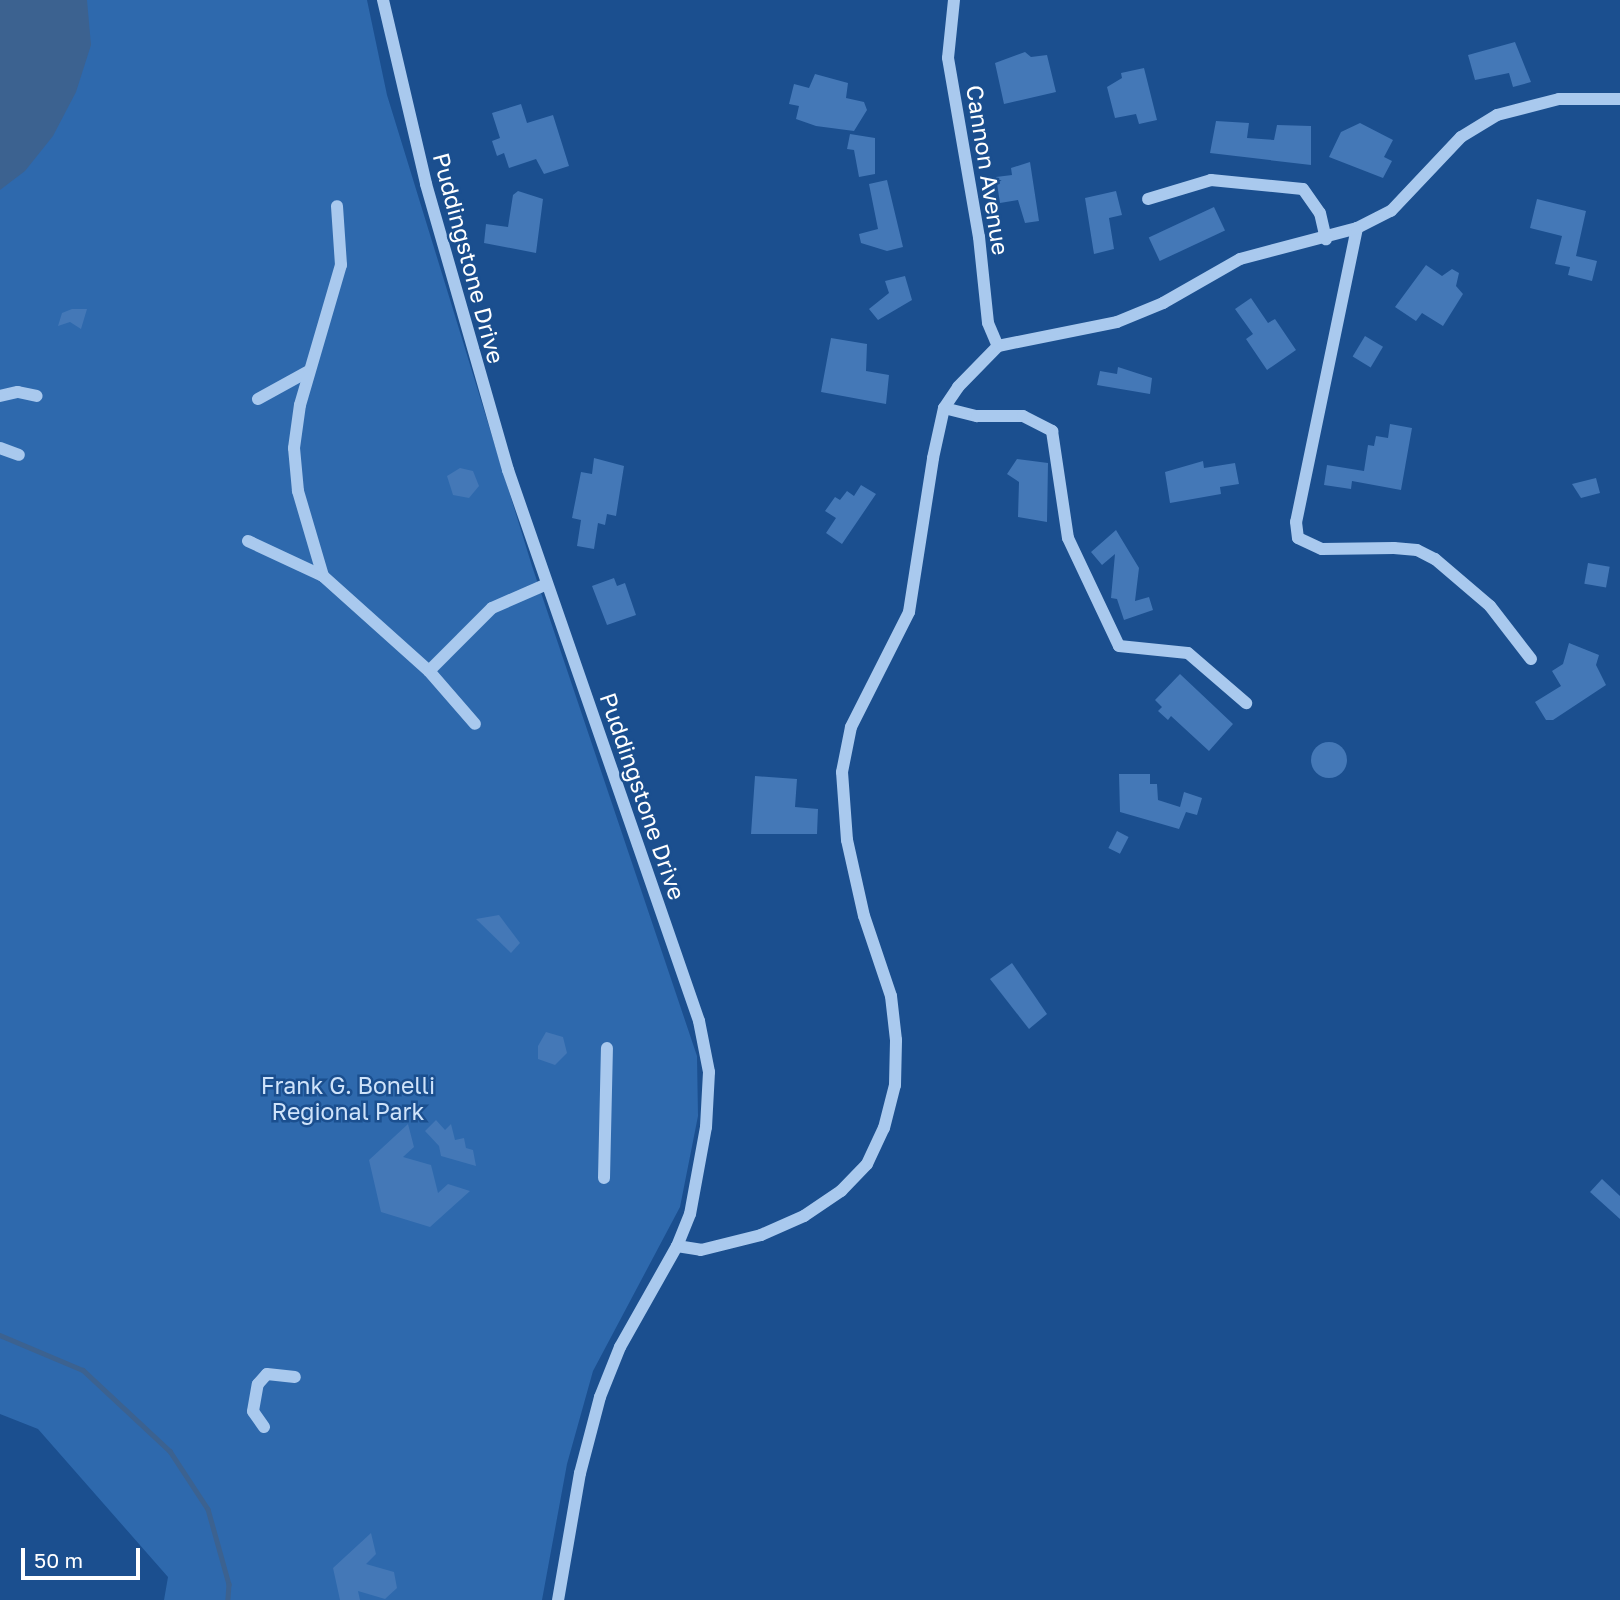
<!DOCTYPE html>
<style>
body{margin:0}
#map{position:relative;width:1620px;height:1600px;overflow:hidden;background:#1b4f8f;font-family:"Golos Text",sans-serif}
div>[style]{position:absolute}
.green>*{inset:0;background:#2e69ad}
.water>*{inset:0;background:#3c6290}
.stream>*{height:4.5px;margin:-2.25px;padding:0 2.25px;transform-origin:2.25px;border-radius:2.25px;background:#3c6290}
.building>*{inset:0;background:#4478b7;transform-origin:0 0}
.round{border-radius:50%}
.minor>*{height:12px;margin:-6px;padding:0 6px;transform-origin:6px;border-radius:6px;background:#a9c9ee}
span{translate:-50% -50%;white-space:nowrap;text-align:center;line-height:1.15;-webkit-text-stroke:5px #1b4f8f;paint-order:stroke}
.street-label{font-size:23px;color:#fff}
.park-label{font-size:23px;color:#cfe3fa}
.scale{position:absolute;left:21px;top:1548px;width:119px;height:32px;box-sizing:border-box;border:4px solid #fff;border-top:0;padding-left:9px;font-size:21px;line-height:24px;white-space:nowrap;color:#fff;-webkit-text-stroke:5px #1b4f8f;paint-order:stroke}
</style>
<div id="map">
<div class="green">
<div style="clip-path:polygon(0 0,367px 0,387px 95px,532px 566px,697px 1056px,698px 1116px,680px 1207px,593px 1371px,567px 1464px,542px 1600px,164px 1600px,168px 1577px,38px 1429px,0 1414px)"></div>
</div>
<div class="water">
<div style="clip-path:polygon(0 0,87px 0,91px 45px,76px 92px,53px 136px,25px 171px,0 190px)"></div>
</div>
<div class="stream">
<div style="left:0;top:1335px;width:90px;rotate:22.9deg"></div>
<div style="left:83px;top:1370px;width:119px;rotate:43deg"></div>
<div style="left:170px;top:1451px;width:69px;rotate:56.8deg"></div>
<div style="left:208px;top:1509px;width:78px;rotate:74.4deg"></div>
<div style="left:229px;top:1584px;width:16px;rotate:94deg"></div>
</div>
<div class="building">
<div style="clip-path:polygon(1515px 42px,1531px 82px,1513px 87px,1509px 73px,1475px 80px,1468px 55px)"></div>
<div style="clip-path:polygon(1025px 52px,1031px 57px,1047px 55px,1056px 92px,1004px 104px,995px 63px)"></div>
<div style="clip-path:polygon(1144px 68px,1157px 120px,1139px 124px,1136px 114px,1115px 118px,1107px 87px,1122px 78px,1121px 73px)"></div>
<div style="clip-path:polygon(815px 74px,848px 83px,846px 98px,864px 102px,867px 110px,854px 131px,816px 126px,796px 119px,799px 106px,789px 104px,794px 84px,809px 88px)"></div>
<div style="clip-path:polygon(521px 104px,527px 123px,553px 115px,569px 166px,544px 174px,536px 159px,509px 168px,504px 153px,497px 156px,492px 141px,500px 138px,492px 113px)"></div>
<div style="clip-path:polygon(1216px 121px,1249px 123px,1247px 138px,1274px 140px,1277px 125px,1311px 126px,1311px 165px,1210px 153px)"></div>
<div style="clip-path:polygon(1360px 123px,1393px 140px,1384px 157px,1392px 161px,1383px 178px,1329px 157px,1341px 132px)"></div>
<div style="clip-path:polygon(850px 134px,875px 138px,875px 174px,859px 177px,854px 150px,847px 149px)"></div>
<div style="clip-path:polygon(1030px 162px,1039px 221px,1025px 223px,1018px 200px,1000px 203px,996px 177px,1012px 175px,1011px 168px)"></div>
<div style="clip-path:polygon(887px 180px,903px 247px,887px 251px,861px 243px,859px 234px,878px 229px,869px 184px)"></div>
<div style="clip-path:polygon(518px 191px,543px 199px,536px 253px,484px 243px,486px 224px,508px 227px,513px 195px)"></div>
<div style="clip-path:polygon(1116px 191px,1122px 215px,1109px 218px,1114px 249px,1094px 254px,1085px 198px)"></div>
<div style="clip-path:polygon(1537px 199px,1586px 211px,1576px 256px,1597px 261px,1592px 281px,1568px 275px,1570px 267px,1555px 264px,1562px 236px,1530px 228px)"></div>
<div style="left:1214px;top:207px;width:26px;height:72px;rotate:65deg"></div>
<div style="clip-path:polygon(1426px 265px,1442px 276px,1452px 269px,1459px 273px,1456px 286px,1463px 294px,1443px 326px,1422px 313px,1416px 321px,1395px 307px)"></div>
<div style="clip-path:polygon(905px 276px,912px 300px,878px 320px,869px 309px,889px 293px,885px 281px)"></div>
<div style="clip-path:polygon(1251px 298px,1268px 323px,1275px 319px,1296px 350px,1267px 370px,1246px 339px,1253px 334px,1235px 309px)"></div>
<div style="clip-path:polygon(72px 309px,87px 309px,81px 329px,70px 322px,58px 326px,62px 313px)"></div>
<div style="left:1365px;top:336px;width:21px;height:24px;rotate:31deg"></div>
<div style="clip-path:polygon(831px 338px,867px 344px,866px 371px,889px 375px,886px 404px,821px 392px)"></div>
<div style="clip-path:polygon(1118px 367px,1152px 378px,1150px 394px,1097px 385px,1100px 371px,1117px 374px)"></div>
<div style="clip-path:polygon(1390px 424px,1412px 428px,1401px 490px,1352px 481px,1351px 489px,1324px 485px,1327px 465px,1364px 471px,1368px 445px,1374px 446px,1376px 436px,1388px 438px)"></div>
<div style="clip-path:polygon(594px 458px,624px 466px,616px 516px,607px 514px,605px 525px,598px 523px,594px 549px,577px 546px,581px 520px,572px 518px,581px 472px,592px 474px)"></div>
<div style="clip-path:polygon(1017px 459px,1048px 463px,1047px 522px,1018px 517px,1019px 482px,1007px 474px)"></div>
<div style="clip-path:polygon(1203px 461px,1204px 468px,1235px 463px,1239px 484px,1220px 487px,1221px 494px,1170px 503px,1165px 472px)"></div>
<div style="clip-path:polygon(460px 468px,473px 471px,479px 486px,469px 498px,453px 495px,447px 476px)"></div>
<div style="clip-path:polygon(1596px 478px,1600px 493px,1581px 498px,1572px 484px)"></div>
<div style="clip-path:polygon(861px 485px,876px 494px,842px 544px,826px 533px,836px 518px,825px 511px,835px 497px,840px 500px,847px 491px,854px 496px)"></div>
<div style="clip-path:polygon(1116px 530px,1139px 568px,1135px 601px,1149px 597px,1153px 610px,1124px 620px,1117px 599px,1111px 598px,1115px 554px,1102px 565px,1091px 552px)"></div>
<div style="left:1588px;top:563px;width:22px;height:21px;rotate:10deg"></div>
<div style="clip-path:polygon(614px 578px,617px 586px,625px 583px,636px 615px,607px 625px,592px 586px)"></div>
<div style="clip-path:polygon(1569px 643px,1599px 655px,1596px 665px,1606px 685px,1553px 720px,1546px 720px,1535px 702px,1561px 686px,1552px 671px,1563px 664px)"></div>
<div style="clip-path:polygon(1180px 674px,1233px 724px,1209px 751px,1171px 716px,1168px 720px,1158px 711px,1162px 707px,1155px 700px)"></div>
<div class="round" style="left:1311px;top:742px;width:36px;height:36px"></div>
<div style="clip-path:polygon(1119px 774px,1150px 774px,1150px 784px,1157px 784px,1158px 800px,1180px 807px,1184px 792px,1202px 798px,1197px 815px,1186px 812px,1179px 829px,1120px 812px)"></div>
<div style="clip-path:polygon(755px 776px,797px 779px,795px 807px,818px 809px,817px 834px,751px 834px)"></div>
<div style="left:1117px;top:831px;width:13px;height:19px;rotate:27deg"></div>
<div style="clip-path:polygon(499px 915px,520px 943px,511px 953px,476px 919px)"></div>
<div style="clip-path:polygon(1012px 963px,1047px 1014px,1029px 1029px,990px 979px)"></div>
<div style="clip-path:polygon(546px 1032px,563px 1037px,567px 1053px,555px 1065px,538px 1059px,538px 1046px)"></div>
<div style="clip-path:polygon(436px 1120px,445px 1130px,451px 1124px,455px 1140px,464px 1138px,466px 1148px,473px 1150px,476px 1166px,441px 1156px,439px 1146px,425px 1131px)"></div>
<div style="clip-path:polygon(408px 1124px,414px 1147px,403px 1157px,431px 1165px,438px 1193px,448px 1184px,470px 1191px,430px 1227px,381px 1212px,369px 1160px)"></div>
<div style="clip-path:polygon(1602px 1179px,1620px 1196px,1620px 1219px,1590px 1192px)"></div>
<div style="clip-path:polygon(371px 1533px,376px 1554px,366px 1564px,394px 1572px,397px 1588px,385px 1599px,358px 1591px,360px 1600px,340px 1600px,333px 1568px)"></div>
</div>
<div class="minor">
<div style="left:383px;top:0;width:189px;rotate:76.8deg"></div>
<div style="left:426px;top:184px;width:298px;rotate:74deg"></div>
<div style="left:508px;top:470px;width:583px;rotate:70.88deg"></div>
<div style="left:699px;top:1021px;width:52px;rotate:78.9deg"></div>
<div style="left:709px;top:1072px;width:55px;rotate:93.1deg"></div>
<div style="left:706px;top:1127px;width:88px;rotate:100.4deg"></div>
<div style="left:690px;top:1214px;width:35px;rotate:112deg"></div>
<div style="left:677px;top:1246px;width:116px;rotate:119.4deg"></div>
<div style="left:620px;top:1347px;width:54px;rotate:111.8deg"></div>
<div style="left:600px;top:1397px;width:79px;rotate:104.7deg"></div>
<div style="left:580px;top:1473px;width:129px;rotate:99.8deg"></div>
<div style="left:954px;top:0;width:58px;rotate:95.9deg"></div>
<div style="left:948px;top:58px;width:182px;rotate:80.2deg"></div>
<div style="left:979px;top:237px;width:86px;rotate:84deg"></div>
<div style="left:988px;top:323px;width:25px;rotate:67deg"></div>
<div style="left:1148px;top:199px;width:66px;rotate:-16.8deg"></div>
<div style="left:1211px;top:180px;width:92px;rotate:5.6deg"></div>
<div style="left:1303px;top:189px;width:29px;rotate:55deg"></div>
<div style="left:1320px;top:213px;width:27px;rotate:77deg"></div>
<div style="left:1357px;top:228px;width:300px;rotate:101.7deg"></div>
<div style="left:1296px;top:522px;width:16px;rotate:83deg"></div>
<div style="left:1298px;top:538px;width:26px;rotate:25deg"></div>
<div style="left:1322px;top:549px;width:72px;rotate:-0.8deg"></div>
<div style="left:1394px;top:548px;width:23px;rotate:5deg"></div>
<div style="left:1417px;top:550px;width:20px;rotate:27deg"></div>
<div style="left:1435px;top:559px;width:72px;rotate:40.5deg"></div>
<div style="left:1490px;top:606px;width:67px;rotate:52.3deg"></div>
<div style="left:0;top:396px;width:18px;rotate:-13deg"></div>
<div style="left:18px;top:392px;width:19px;rotate:12deg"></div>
<div style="left:258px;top:399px;width:58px;rotate:-28.8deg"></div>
<div style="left:944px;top:408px;width:34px;rotate:14deg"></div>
<div style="left:977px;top:416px;width:46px"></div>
<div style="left:1023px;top:416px;width:33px;rotate:27deg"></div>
<div style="left:1052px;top:431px;width:108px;rotate:81.5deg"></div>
<div style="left:1068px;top:538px;width:119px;rotate:64.7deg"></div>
<div style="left:1119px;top:646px;width:69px;rotate:5.8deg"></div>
<div style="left:1188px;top:653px;width:77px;rotate:40.8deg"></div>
<div style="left:0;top:448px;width:20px;rotate:20deg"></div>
<div style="left:248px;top:541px;width:83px;rotate:25deg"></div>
<div style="left:323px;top:576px;width:142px;rotate:41.9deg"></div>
<div style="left:429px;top:671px;width:70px;rotate:49deg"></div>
<div style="left:323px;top:576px;width:89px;rotate:-106.4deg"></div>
<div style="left:298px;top:491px;width:43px;rotate:-95.3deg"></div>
<div style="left:294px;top:448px;width:43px;rotate:-82.1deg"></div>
<div style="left:300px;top:405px;width:146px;rotate:-73.7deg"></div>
<div style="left:341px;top:265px;width:59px;rotate:-93.9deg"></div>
<div style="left:429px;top:671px;width:89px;rotate:-45deg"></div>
<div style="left:492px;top:608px;width:60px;rotate:-23.6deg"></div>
<div style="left:604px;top:1178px;width:130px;rotate:-88.7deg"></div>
<div style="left:677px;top:1246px;width:24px;rotate:9deg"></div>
<div style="left:701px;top:1250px;width:62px;rotate:-14deg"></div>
<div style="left:761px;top:1235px;width:47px;rotate:-23.8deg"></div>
<div style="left:804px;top:1216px;width:45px;rotate:-34deg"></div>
<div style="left:841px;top:1191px;width:37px;rotate:-46deg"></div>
<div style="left:867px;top:1164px;width:40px;rotate:-65deg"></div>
<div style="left:884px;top:1128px;width:44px;rotate:-75.7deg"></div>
<div style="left:895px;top:1085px;width:45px;rotate:-88.7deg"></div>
<div style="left:896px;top:1040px;width:44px;rotate:-96.5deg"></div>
<div style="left:891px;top:996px;width:84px;rotate:-108.6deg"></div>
<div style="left:864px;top:916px;width:78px;rotate:-102.6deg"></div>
<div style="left:847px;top:840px;width:68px;rotate:-94.2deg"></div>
<div style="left:842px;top:772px;width:46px;rotate:-78.7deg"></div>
<div style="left:851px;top:727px;width:129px;rotate:-63.2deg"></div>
<div style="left:909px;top:612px;width:156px;rotate:-81.1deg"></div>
<div style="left:933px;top:458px;width:51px;rotate:-77.6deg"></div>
<div style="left:944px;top:408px;width:25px;rotate:-56deg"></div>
<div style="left:958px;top:387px;width:57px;rotate:-45.7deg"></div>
<div style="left:998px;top:346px;width:121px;rotate:-11.4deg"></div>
<div style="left:1117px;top:322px;width:50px;rotate:-22.4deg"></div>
<div style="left:1163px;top:303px;width:89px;rotate:-29.7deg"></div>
<div style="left:1240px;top:259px;width:121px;rotate:-14.8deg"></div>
<div style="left:1357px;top:228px;width:38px;rotate:-27deg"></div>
<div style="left:1391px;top:211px;width:102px;rotate:-46.6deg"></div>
<div style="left:1461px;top:137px;width:42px;rotate:-31.4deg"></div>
<div style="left:1497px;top:115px;width:64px;rotate:-14.5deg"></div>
<div style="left:1559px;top:99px;width:61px"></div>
<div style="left:264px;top:1427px;width:19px;rotate:-125deg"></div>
<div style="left:253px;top:1411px;width:27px;rotate:-80deg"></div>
<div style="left:258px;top:1384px;width:13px;rotate:-48deg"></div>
<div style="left:267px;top:1374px;width:28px;rotate:6deg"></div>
</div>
<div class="street-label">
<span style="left:988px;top:170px;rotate:81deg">Cannon Avenue</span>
<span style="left:469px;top:258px;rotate:75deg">Puddingstone Drive</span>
<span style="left:643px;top:796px;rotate:71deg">Puddingstone Drive</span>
</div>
<div class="park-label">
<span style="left:348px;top:1098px">Frank G. Bonelli<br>Regional Park</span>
</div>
<div class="scale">50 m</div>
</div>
